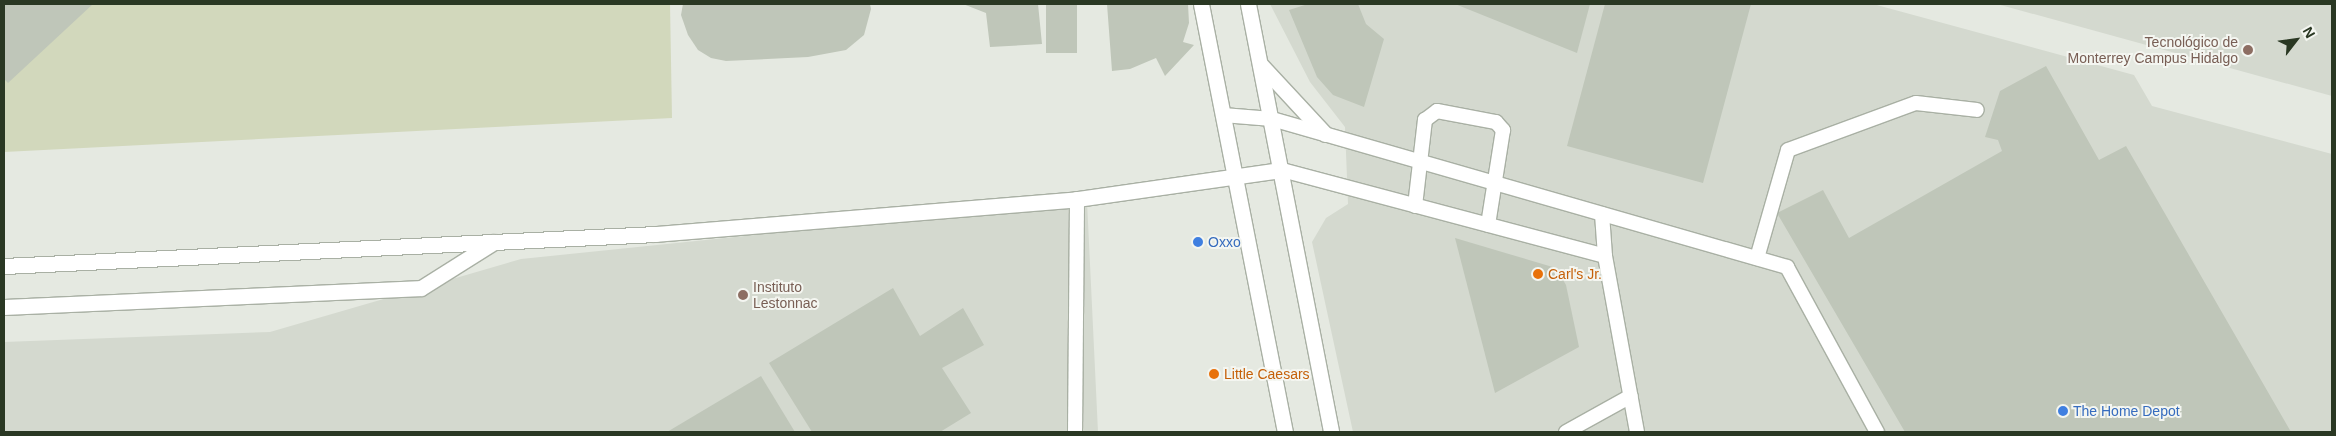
<!DOCTYPE html>
<meta charset="utf-8">
<style>
body{margin:0}
#map{position:relative;width:2336px;height:436px;overflow:hidden;background:#e5e9e1;font-family:Helvetica,sans-serif}
div>[style]{position:absolute}
.built>*{inset:0;background:#d4d9cf}
.green>*{inset:0;background:#d2d8bc}
.building>*{inset:0;background:#bfc6b9;transform-origin:0 0}
.roads{filter:drop-shadow(1px 0 #a9b0a4) drop-shadow(-1px 0 #a9b0a4) drop-shadow(0 1px #a9b0a4) drop-shadow(0 -1px #a9b0a4)}
.lane>*{height:14px;margin:-7px;padding:0 7px;transform-origin:7px;border-radius:7px;background:#fff}
.street>*{height:15px;margin:-7.5px;padding:0 7.5px;transform-origin:7.5px;border-radius:7.5px;background:#fff}
.secondary>*{height:15px;margin:-7.5px;padding:0 7.5px;transform-origin:7.5px;border-radius:7.5px;background:#fff}
.dots>*{width:14px;height:14px;translate:-50% -50%;box-sizing:border-box;border:2px solid #f4f6f1;border-radius:50%}
span{translate:-50% -50%;white-space:nowrap;text-align:center;line-height:1.15;-webkit-text-stroke:4px #f4f6f1;paint-order:stroke}
.education-label{font-size:14px;color:#785e54}
.right{translate:-100% -50%;text-align:right}
.left{translate:0 -50%;text-align:left}
.shop-label{font-size:14px;color:#366cbe}
.food-label{font-size:14px;color:#c56008}
.frame{position:absolute;inset:0;border:5px solid #2a3823;pointer-events:none}
.north{position:absolute;left:2271px;top:15px;width:50px;height:50px;-webkit-text-stroke:4px #f4f6f1;paint-order:stroke;rotate:60deg;font-size:14px;font-weight:700;line-height:20px;text-align:center;color:#2a3823}
.north::after{content:'';display:block;margin:auto;width:18px;height:22px;background:#2a3823;clip-path:polygon(50% 0,100% 100%,50% 72%,0 100%)}
</style>
<div id="map">
<div class="built">
<div style="clip-path:polygon(1270px 4px,1873px 4px,2134px 75px,2152px 106px,2332px 154px,2332px 432px,1353px 432px,1312px 242px,1326px 218px,1348px 204px,1345px 127px,1310px 82px)"></div>
<div style="clip-path:polygon(1997px 4px,2332px 4px,2332px 96px)"></div>
<div style="clip-path:polygon(1087px 201px,1098px 432px,4px 432px,4px 342px,270px 332px,521px 259px)"></div>
</div>
<div class="green">
<div style="clip-path:polygon(4px 4px,670px 4px,672px 118px,4px 152px)"></div>
</div>
<div class="building">
<div style="clip-path:polygon(4px 4px,93px 4px,8px 83px,4px 79px)"></div>
<div style="clip-path:polygon(683px 4px,870px 4px,871px 9px,864px 35px,846px 50px,808px 57px,726px 61px,711px 58px,698px 50px,688px 35px,681px 15px)"></div>
<div style="clip-path:polygon(963px 4px,1038px 4px,1042px 44px,990px 47px,986px 13px)"></div>
<div style="left:1046px;top:4px;width:31px;height:49px"></div>
<div style="clip-path:polygon(1107px 4px,1188px 4px,1189px 23px,1183px 42px,1194px 45px,1165px 76px,1156px 58px,1130px 69px,1112px 71px)"></div>
<div style="clip-path:polygon(1308px 4px,1358px 4px,1366px 24px,1384px 39px,1364px 107px,1333px 95px,1317px 77px,1289px 10px)"></div>
<div style="clip-path:polygon(1455px 4px,1590px 4px,1577px 53px)"></div>
<div style="clip-path:polygon(1605px 4px,1751px 4px,1703px 183px,1567px 146px)"></div>
<div style="clip-path:polygon(2046px 66px,2099px 160px,2126px 146px,2291px 432px,1905px 432px,1777px 213px,1823px 190px,1849px 238px,2002px 151px,1998px 140px,1985px 137px,2000px 91px)"></div>
<div style="clip-path:polygon(1455px 238px,1556px 268px,1566px 285px,1579px 347px,1495px 393px)"></div>
<div style="clip-path:polygon(893px 288px,920px 336px,963px 308px,984px 345px,942px 368px,971px 413px,940px 432px,812px 432px,769px 363px)"></div>
<div style="clip-path:polygon(761px 376px,795px 432px,667px 432px)"></div>
</div>
<div class="roads">
<div class="lane">
<div style="left:1223px;top:115px;width:49px;rotate:4.7deg"></div>
<div style="left:1272px;top:119px;width:536px;rotate:16.03deg"></div>
<div style="left:1787px;top:267px;width:188px;rotate:61.4deg"></div>
<div style="left:1282px;top:170px;width:334px;rotate:14.9deg"></div>
<div style="left:1605px;top:256px;width:179px;rotate:79.7deg"></div>
<div style="left:1415px;top:206px;width:87px;rotate:-83.4deg"></div>
<div style="left:1425px;top:120px;width:15px;rotate:-37deg"></div>
<div style="left:1437px;top:111px;width:60px;rotate:10.6deg"></div>
<div style="left:1496px;top:122px;width:11px;rotate:49deg"></div>
<div style="left:1503px;top:130px;width:96px;rotate:99deg"></div>
<div style="left:1602px;top:214px;width:42px;rotate:85.9deg"></div>
<div style="left:1757px;top:258px;width:112px;rotate:-74deg"></div>
<div style="left:1788px;top:150px;width:136px;rotate:-20.2deg"></div>
<div style="left:1916px;top:103px;width:61px;rotate:6.5deg"></div>
<div style="left:1075px;top:432px;width:233px;rotate:-89.5deg"></div>
<div style="left:1566px;top:432px;width:74px;rotate:-29deg"></div>
</div>
<div class="street">
<div style="left:4px;top:266px;width:652px;rotate:-2.81deg"></div>
<div style="left:655px;top:234px;width:423px;rotate:-4.7deg"></div>
<div style="left:1077px;top:199px;width:207px;rotate:-8.1deg"></div>
<div style="left:4px;top:307px;width:417px;rotate:-2.6deg"></div>
<div style="left:421px;top:288px;width:86px;rotate:-32.2deg"></div>
</div>
<div class="secondary">
<div style="left:1201px;top:4px;width:436px;rotate:78.9deg"></div>
<div style="left:1248px;top:4px;width:436px;rotate:79deg"></div>
<div style="left:1261px;top:65px;width:94px;rotate:47.2deg"></div>
</div>
</div>
<div class="dots">
<div style="left:2248px;top:50px;background:#8d6e63"></div>
<div style="left:1198px;top:242px;background:#3f7fe0"></div>
<div style="left:1538px;top:274px;background:#e8710a"></div>
<div style="left:743px;top:295px;background:#8d6e63"></div>
<div style="left:1214px;top:374px;background:#e8710a"></div>
<div style="left:2063px;top:411px;background:#3f7fe0"></div>
</div>
<div class="education-label">
<span class="right" style="left:2238px;top:50px">Tecnológico de<br>Monterrey Campus Hidalgo</span>
<span class="left" style="left:753px;top:295px">Instituto<br>Lestonnac</span>
</div>
<div class="shop-label">
<span class="left" style="left:1208px;top:242px">Oxxo</span>
<span class="left" style="left:2073px;top:411px">The Home Depot</span>
</div>
<div class="food-label">
<span class="left" style="left:1548px;top:274px">Carl's Jr.</span>
<span class="left" style="left:1224px;top:374px">Little Caesars</span>
</div>
<div class="frame"></div>
<div class="north">N</div>
</div>
